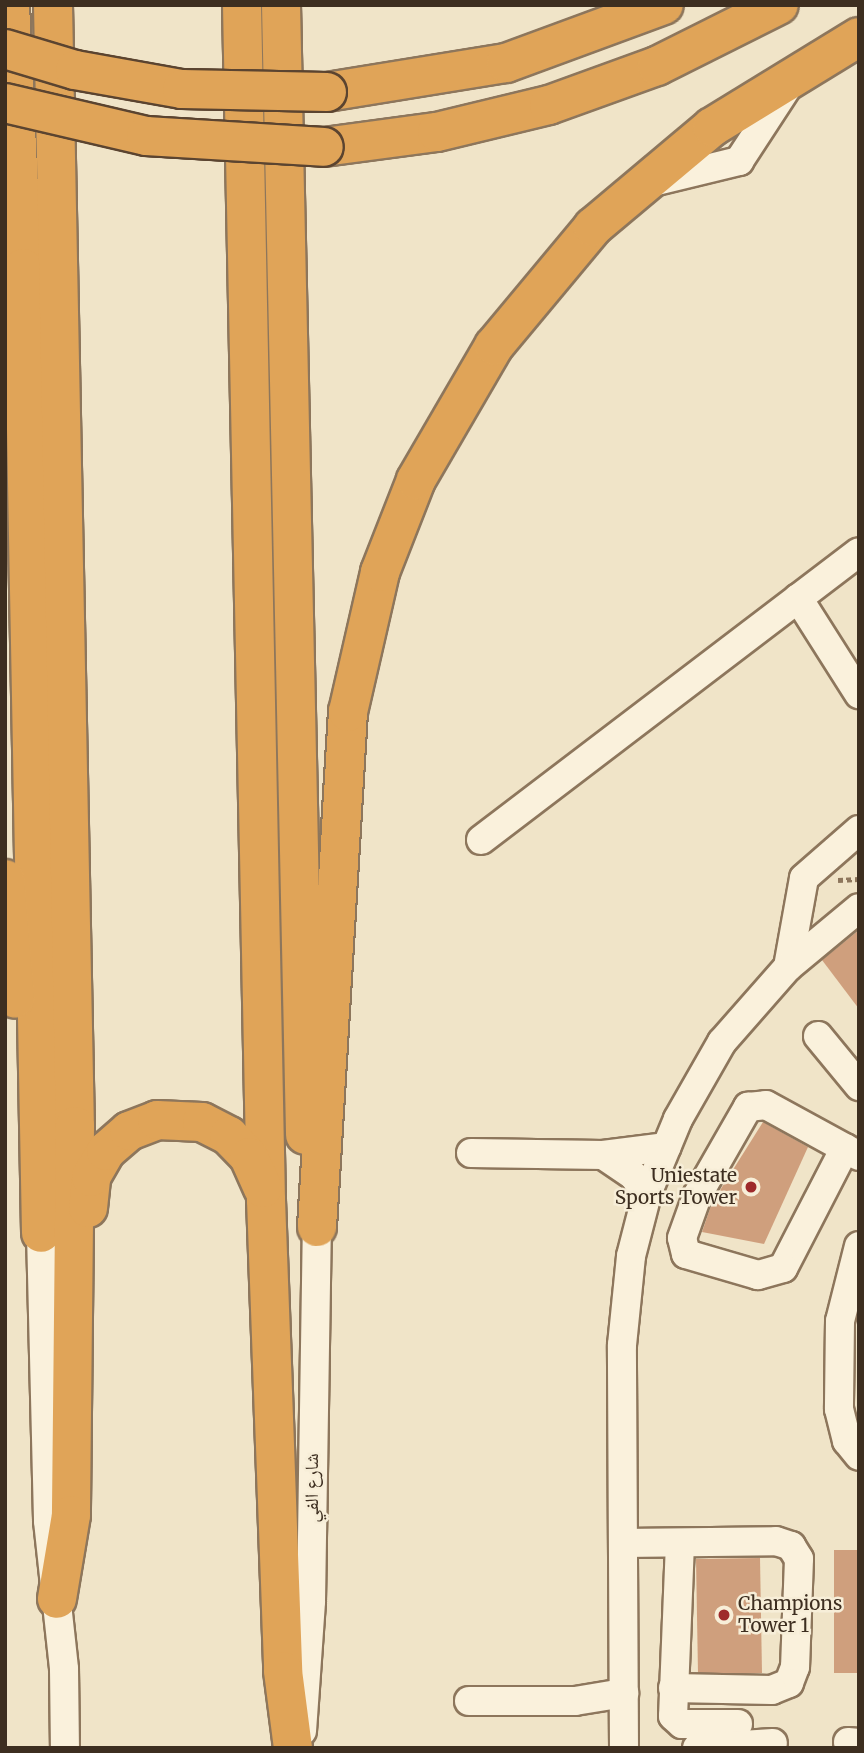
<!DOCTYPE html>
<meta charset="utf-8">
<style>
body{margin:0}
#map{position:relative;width:864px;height:1753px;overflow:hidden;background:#f0e4c8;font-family:Merriweather,"Noto Naskh Arabic",serif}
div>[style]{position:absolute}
.building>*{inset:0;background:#cf9f7d;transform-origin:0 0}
.path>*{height:4.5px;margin-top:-2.25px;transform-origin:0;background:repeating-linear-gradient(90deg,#8d765c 0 5px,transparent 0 8.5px)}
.roads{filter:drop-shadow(2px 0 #8d765c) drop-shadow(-2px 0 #8d765c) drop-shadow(0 2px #8d765c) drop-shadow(0 -2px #8d765c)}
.minor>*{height:28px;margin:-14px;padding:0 14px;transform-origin:14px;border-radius:14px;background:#faf1dc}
.highway>*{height:38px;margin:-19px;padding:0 19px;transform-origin:19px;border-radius:19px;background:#e0a458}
.bridges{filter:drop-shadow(2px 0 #5b4430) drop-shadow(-2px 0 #5b4430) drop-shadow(0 2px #5b4430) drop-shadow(0 -2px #5b4430)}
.highway-bridge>*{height:38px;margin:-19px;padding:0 19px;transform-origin:19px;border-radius:19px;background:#e0a458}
.dots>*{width:19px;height:19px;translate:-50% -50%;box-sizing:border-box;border:4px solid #f7eed8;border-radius:50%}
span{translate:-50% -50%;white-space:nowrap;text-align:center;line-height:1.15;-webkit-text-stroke:5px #f7eed8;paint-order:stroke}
.poi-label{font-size:19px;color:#3d2e20}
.right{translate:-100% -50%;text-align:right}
.left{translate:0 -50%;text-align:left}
.street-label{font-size:19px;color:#3d2e20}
.frame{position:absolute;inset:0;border:7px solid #3d2e20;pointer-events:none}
</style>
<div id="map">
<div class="building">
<div style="clip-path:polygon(859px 930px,859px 1009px,822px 960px)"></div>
<div style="clip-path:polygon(763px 1122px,808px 1147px,764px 1244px,702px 1232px,712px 1203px)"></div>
<div style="left:834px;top:1550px;width:25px;height:123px"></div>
<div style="left:760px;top:1558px;width:115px;height:64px;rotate:89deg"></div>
</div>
<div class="path">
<div style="left:838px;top:880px;width:21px;rotate:-3deg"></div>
</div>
<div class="roads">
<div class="minor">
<div style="left:653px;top:182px;width:89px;rotate:-13.7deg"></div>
<div style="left:739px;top:161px;width:90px;rotate:-56.8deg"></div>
<div style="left:798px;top:598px;width:114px;rotate:57.6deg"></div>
<div style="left:481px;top:840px;width:475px;rotate:-37.3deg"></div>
<div style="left:788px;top:967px;width:90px;rotate:-79.8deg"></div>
<div style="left:804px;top:878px;width:73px;rotate:-41.1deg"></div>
<div style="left:818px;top:1036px;width:65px;rotate:50.6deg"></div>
<div style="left:845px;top:1148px;width:135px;rotate:117.3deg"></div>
<div style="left:783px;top:1268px;width:26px;rotate:164deg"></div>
<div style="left:758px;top:1275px;width:75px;rotate:-163.7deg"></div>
<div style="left:686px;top:1254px;width:16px;rotate:-104deg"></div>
<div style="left:682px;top:1238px;width:45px;rotate:-70.3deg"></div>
<div style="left:697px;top:1196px;width:103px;rotate:-60.2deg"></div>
<div style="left:748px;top:1107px;width:18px;rotate:-6deg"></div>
<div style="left:766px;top:1105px;width:106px;rotate:28.7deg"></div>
<div style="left:471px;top:1153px;width:132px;rotate:0.9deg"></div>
<div style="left:603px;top:1155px;width:64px;rotate:-7.2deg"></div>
<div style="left:603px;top:1155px;width:36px;rotate:34deg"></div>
<div style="left:633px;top:1175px;width:24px;rotate:54deg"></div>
<div style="left:41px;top:1233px;width:288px;rotate:88.6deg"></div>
<div style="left:48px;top:1521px;width:149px;rotate:83.8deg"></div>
<div style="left:64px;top:1669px;width:79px;rotate:89.3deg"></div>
<div style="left:859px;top:1246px;width:77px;rotate:104.2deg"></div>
<div style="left:840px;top:1321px;width:88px;rotate:90.7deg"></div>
<div style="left:839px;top:1409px;width:33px;rotate:76deg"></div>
<div style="left:847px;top:1441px;width:19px;rotate:51deg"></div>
<div style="left:623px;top:1543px;width:153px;rotate:-0.7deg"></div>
<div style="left:776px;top:1541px;width:16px;rotate:18deg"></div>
<div style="left:791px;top:1546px;width:15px;rotate:58deg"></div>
<div style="left:799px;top:1559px;width:108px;rotate:92.1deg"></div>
<div style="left:795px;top:1667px;width:17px;rotate:111deg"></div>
<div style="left:789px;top:1683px;width:18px;rotate:158deg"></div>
<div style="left:772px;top:1690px;width:99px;rotate:-178.8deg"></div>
<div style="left:680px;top:1543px;width:173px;rotate:92.3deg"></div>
<div style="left:673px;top:1716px;width:12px;rotate:42deg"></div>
<div style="left:682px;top:1724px;width:56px"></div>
<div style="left:469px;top:1701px;width:106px"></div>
<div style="left:575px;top:1701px;width:50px;rotate:-9.3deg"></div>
<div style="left:302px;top:1731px;width:130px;rotate:-86deg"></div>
<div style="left:311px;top:1601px;width:374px;rotate:-89.1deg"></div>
<div style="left:848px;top:1742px;width:11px;rotate:5deg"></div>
<div style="left:624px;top:1748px;width:403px;rotate:-90.3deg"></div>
<div style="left:622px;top:1345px;width:89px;rotate:-84.2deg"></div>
<div style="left:631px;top:1256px;width:64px;rotate:-75.5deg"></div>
<div style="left:647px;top:1194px;width:81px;rotate:-67.5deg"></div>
<div style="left:678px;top:1119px;width:89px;rotate:-60.3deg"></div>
<div style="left:722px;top:1042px;width:100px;rotate:-48.7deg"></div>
<div style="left:788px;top:967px;width:92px;rotate:-39.7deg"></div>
<div style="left:697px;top:1748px;width:76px;rotate:-3.8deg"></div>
</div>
<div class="highway">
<div style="left:10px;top:5px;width:263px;rotate:87.2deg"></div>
<div style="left:23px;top:268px;width:965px;rotate:88.93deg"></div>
<div style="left:53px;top:5px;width:1121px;rotate:88.88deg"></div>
<div style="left:75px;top:1126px;width:389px;rotate:90.6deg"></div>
<div style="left:71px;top:1515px;width:85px;rotate:99.5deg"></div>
<div style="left:242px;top:5px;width:1195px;rotate:88.85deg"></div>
<div style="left:266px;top:1200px;width:471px;rotate:87.9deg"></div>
<div style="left:283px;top:1671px;width:78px;rotate:82.6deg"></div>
<div style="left:281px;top:5px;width:1130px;rotate:88.78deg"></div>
<div style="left:327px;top:92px;width:181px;rotate:-9.2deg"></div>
<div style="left:506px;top:63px;width:168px;rotate:-20.2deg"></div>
<div style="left:324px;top:147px;width:114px;rotate:-7.6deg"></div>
<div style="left:437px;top:132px;width:115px;rotate:-13.6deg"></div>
<div style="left:549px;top:105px;width:115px;rotate:-19.9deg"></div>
<div style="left:657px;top:66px;width:136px;rotate:-26.6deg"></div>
<div style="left:5px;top:879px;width:120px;rotate:85.2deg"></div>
<div style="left:88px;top:1208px;width:31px;rotate:-84deg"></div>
<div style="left:91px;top:1177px;width:30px;rotate:-60deg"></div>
<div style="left:106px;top:1151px;width:30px;rotate:-41deg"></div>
<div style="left:129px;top:1131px;width:30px;rotate:-21deg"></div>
<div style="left:157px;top:1120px;width:45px;rotate:2.5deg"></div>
<div style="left:202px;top:1122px;width:30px;rotate:27deg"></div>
<div style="left:229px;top:1136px;width:29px;rotate:46deg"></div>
<div style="left:249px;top:1157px;width:34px;rotate:66deg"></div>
<div style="left:317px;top:1227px;width:516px;rotate:-86.56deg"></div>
<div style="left:348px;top:712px;width:144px;rotate:-77.1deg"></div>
<div style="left:380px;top:572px;width:99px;rotate:-68.6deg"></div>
<div style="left:416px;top:480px;width:155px;rotate:-59.8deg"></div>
<div style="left:494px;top:346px;width:155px;rotate:-50.2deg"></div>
<div style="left:593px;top:227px;width:155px;rotate:-40deg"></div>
<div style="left:712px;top:127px;width:172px;rotate:-31.5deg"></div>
</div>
</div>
<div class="bridges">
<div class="highway-bridge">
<div style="left:5px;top:49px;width:73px;rotate:16.7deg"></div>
<div style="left:75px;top:70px;width:109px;rotate:10.1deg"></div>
<div style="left:182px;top:89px;width:145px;rotate:1.2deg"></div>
<div style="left:5px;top:103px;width:145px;rotate:13.2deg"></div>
<div style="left:146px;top:136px;width:178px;rotate:3.5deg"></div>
</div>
</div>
<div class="dots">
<div style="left:751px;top:1187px;background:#9e2a2b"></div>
<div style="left:724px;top:1615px;background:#9e2a2b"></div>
</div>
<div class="poi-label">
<span class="right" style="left:737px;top:1187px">Uniestate<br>Sports Tower</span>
<span class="left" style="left:738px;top:1615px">Champions<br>Tower 1</span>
</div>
<div class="street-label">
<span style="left:312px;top:1488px;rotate:-90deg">شارع الفي</span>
</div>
<div class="frame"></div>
</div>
